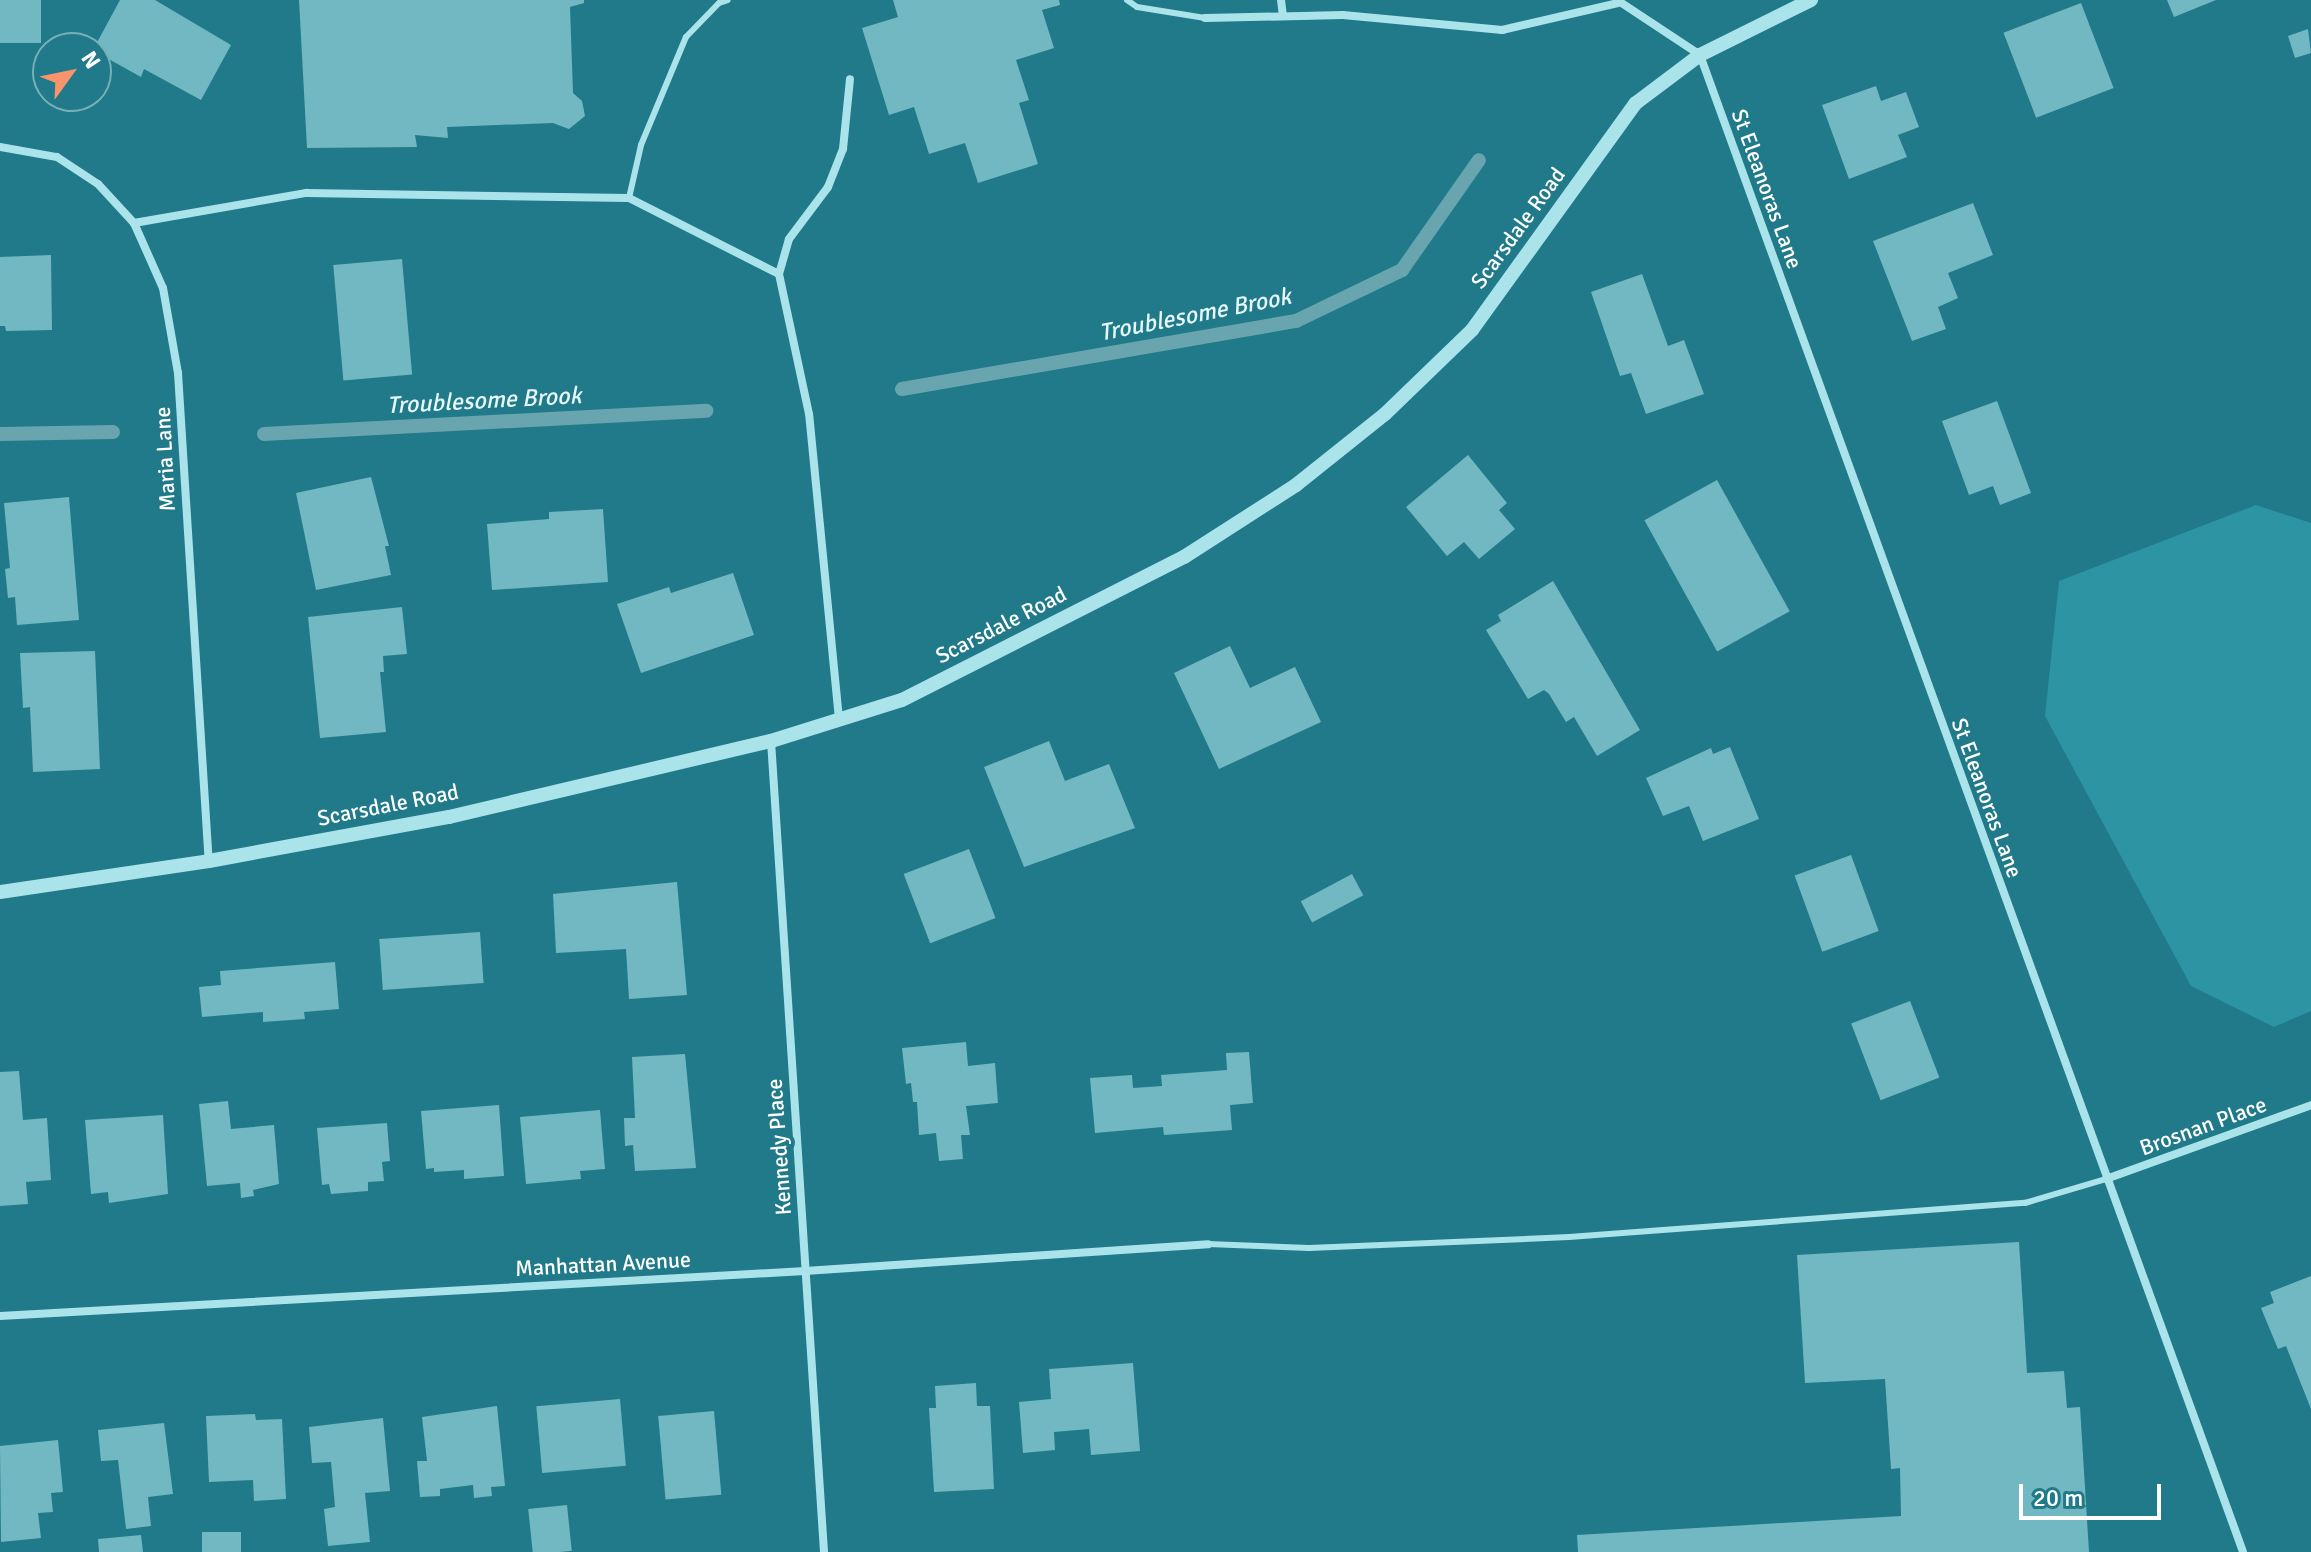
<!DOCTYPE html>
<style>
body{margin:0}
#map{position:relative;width:2311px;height:1552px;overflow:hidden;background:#207a89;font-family:Signika,sans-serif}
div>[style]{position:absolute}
.green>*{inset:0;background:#2c94a3}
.stream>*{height:14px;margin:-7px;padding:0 7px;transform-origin:7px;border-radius:7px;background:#68a5ae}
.building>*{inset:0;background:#72b8c2;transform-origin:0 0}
.service>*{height:6px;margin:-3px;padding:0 3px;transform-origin:3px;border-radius:3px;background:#abe3eb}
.minor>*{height:8px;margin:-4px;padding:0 4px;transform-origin:4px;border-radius:4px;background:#abe3eb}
.tertiary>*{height:14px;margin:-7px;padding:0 7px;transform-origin:7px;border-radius:7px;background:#abe3eb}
span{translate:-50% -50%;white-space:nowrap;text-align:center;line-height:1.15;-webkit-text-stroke:8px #207a89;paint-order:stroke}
.street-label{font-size:22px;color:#fff}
.water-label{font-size:24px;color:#e6f8fa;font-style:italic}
.north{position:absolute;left:32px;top:32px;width:80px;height:80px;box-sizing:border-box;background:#207a89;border:2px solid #79afb8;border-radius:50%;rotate:57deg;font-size:22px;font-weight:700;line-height:32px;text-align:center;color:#fff}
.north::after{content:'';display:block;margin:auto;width:28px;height:36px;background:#f8946b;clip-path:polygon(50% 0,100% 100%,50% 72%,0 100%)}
.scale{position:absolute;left:2019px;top:1484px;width:142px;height:36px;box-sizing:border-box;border:4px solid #fff;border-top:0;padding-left:10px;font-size:24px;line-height:28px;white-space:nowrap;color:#fff;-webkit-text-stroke:6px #207a89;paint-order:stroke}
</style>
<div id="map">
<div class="green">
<div style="clip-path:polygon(2256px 505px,2311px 523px,2311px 1011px,2274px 1027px,2191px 986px,2045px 716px,2059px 581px)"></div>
</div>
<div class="stream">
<div style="left:902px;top:389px;width:400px;rotate:-9.8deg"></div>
<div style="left:1296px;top:321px;width:118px;rotate:-25.7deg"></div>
<div style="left:1402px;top:270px;width:134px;rotate:-55deg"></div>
<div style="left:0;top:434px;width:113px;rotate:-1deg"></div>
<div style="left:264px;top:434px;width:443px;rotate:-3deg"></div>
</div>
<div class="building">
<div style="left:0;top:0;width:41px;height:43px"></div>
<div style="clip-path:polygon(120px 0,155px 0,231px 45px,201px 100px,144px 69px,141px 77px,96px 52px,94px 48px)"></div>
<div style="clip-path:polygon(299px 0,584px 0,584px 3px,570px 7px,573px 93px,582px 101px,585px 116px,569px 129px,553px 123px,447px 127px,448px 138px,415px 135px,417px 147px,307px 148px)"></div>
<div style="clip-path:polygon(893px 0,1059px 0,1060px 5px,1042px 10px,1054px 48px,1016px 60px,1029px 100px,1019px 103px,1038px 164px,978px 183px,965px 143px,929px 154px,914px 107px,889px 115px,862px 28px,898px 17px)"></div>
<div style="clip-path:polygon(2167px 0,2216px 0,2174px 17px)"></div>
<div style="left:2081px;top:3px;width:91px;height:83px;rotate:69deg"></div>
<div style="clip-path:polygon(2308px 29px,2311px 53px,2295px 58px,2288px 36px)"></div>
<div style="clip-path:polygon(1876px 86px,1881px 101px,1906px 92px,1919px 127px,1898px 135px,1907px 157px,1849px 179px,1822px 105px)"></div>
<div style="clip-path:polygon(1973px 203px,1993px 255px,1948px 273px,1958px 298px,1938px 307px,1946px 329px,1912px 341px,1873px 241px)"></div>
<div style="clip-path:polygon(51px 255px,52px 330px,6px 331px,5px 326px,0 326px,0 257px)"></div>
<div style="left:402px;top:259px;width:116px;height:69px;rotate:85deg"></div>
<div style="clip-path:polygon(1642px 274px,1668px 346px,1684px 340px,1704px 394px,1646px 414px,1631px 373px,1620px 376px,1591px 292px)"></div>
<div style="clip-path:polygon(1997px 401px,2031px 493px,2000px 505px,1993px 486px,1969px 495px,1942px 421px)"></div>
<div style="clip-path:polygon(1468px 455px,1507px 503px,1499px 510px,1515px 529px,1479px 559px,1464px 542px,1447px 556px,1406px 507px)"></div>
<div style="clip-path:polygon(371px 477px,389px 546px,385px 546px,391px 575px,316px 590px,296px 493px)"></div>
<div style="left:1717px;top:480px;width:150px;height:83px;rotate:61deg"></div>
<div style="clip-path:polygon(69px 497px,79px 620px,17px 625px,15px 597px,8px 598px,5px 569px,10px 568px,4px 503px)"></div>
<div style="clip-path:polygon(603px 509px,608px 582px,492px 590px,487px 524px,549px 519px,549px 512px)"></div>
<div style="clip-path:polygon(733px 573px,754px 635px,641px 673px,617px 604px,669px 587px,671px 593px)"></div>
<div style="clip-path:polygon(1553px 581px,1640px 730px,1597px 756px,1574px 717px,1566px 722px,1549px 694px,1544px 690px,1528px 699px,1486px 630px,1501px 621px,1498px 615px)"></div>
<div style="clip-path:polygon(402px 607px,407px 654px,383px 656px,384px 672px,380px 672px,386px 732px,320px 738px,308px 617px)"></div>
<div style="clip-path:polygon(1230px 646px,1250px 688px,1295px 667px,1321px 722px,1219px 769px,1174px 673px)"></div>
<div style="clip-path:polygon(95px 651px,100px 769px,33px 772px,30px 707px,23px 708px,20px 653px)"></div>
<div style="clip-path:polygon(1049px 741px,1065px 781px,1109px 764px,1135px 828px,1024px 867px,984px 767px)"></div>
<div style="clip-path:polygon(1730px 747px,1759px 819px,1703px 841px,1689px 806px,1663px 816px,1646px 778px,1711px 748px,1713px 754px)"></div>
<div style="left:969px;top:849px;width:74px;height:70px;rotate:69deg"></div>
<div style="left:1851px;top:855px;width:81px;height:60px;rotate:70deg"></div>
<div style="left:1352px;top:874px;width:24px;height:58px;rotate:62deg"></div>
<div style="clip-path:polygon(677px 882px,687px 995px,629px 999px,626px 949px,556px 953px,553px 894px)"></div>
<div style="left:480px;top:932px;width:51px;height:101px;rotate:86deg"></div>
<div style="clip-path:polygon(335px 962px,339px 1009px,304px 1012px,305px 1019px,263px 1022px,263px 1012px,202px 1017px,199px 987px,221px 985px,220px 971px)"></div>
<div style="left:1910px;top:1001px;width:82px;height:63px;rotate:69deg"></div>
<div style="clip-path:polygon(966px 1042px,968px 1066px,995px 1063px,998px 1103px,966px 1106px,970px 1135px,961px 1135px,963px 1159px,939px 1161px,936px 1133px,919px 1135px,917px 1102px,913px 1102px,911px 1083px,906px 1084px,902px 1048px)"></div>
<div style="clip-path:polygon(1249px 1052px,1253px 1103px,1230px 1105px,1232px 1130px,1164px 1135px,1163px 1127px,1095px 1133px,1090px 1078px,1132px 1075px,1133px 1088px,1162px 1086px,1161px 1075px,1227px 1070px,1226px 1053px)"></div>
<div style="clip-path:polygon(685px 1054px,696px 1168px,635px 1171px,633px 1145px,625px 1146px,624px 1118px,635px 1118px,632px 1057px)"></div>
<div style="clip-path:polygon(19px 1071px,23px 1120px,47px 1118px,51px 1180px,26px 1182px,28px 1204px,0 1206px,0 1072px)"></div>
<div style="clip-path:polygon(228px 1101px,231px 1129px,274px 1125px,279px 1184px,253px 1190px,254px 1196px,241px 1198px,240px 1183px,207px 1186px,199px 1104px)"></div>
<div style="clip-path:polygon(499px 1105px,504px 1176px,464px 1179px,464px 1170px,434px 1172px,434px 1168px,426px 1169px,421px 1111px)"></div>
<div style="clip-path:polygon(600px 1110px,605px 1169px,580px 1171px,581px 1179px,526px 1184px,520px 1117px)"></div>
<div style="clip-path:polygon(163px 1115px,168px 1194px,109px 1203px,108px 1192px,91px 1194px,85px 1120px)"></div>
<div style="clip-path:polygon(387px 1123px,390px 1161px,382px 1162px,384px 1181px,368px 1182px,368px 1191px,331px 1194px,329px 1184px,322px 1185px,317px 1128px)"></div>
<div style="clip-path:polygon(2019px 1242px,2027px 1373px,2064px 1371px,2067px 1408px,2080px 1407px,2089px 1552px,1578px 1552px,1577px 1535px,1901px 1516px,1900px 1468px,1891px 1469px,1885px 1379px,1805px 1383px,1797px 1255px)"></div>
<div style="clip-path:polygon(2311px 1276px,2311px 1409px,2286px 1346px,2278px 1349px,2261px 1308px,2274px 1303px,2270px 1292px)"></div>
<div style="clip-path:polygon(1133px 1363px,1140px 1451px,1091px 1455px,1089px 1429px,1054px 1432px,1055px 1450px,1023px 1453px,1019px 1402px,1051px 1399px,1049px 1369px)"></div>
<div style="clip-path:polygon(976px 1383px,977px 1406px,990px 1406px,994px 1489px,934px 1492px,929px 1408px,936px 1408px,935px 1386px)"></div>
<div style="left:620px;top:1399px;width:67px;height:84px;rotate:85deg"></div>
<div style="clip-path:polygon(497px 1406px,505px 1486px,491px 1487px,492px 1496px,474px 1498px,473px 1485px,440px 1489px,440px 1496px,420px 1497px,417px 1461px,427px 1461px,422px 1417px)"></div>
<div style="left:714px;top:1411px;width:84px;height:56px;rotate:85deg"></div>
<div style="clip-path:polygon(255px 1414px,256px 1420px,282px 1419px,286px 1499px,254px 1501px,253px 1480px,209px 1482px,206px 1416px)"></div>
<div style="clip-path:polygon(383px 1418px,390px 1491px,365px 1493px,370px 1542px,328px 1546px,324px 1509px,335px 1507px,331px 1462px,312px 1463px,309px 1427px)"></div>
<div style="clip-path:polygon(164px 1423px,173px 1494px,148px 1497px,151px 1526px,126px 1529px,118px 1460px,101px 1461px,98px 1430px)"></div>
<div style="clip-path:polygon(58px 1440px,63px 1492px,51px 1493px,53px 1512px,38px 1513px,41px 1538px,1px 1542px,0 1446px)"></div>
<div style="left:567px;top:1505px;width:46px;height:39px;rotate:84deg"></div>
<div style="left:241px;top:1532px;width:20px;height:39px;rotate:90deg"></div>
<div style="clip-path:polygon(141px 1535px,143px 1552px,99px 1552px,98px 1539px)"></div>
</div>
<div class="service">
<div style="left:1127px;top:0;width:12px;rotate:35deg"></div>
<div style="left:1137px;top:7px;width:69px;rotate:9.2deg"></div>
<div style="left:629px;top:198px;width:54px;rotate:-77.2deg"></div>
<div style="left:641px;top:145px;width:117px;rotate:-67.4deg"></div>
<div style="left:686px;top:37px;width:47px;rotate:-45.9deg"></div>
<div style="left:719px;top:3px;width:9px;rotate:-18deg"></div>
<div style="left:1208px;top:1244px;width:101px;rotate:2.3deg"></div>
<div style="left:1309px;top:1248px;width:260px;rotate:-2.4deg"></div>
<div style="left:1569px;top:1237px;width:457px;rotate:-4.3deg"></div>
<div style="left:2025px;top:1203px;width:84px;rotate:-16.5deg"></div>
</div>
<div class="minor">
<div style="left:1281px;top:0;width:16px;rotate:83deg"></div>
<div style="left:1617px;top:0;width:100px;rotate:33.5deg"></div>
<div style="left:1700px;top:55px;width:1592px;rotate:70.06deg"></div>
<div style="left:1205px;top:18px;width:138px;rotate:-1.2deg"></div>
<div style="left:1343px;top:15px;width:160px;rotate:5.4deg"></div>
<div style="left:1502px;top:30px;width:119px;rotate:-13.1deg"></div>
<div style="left:0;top:147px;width:58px;rotate:10deg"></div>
<div style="left:57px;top:157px;width:49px;rotate:33.4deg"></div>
<div style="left:98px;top:184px;width:53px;rotate:47.3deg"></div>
<div style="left:134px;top:223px;width:71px;rotate:66deg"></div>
<div style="left:163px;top:288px;width:86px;rotate:80deg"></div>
<div style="left:178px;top:373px;width:489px;rotate:86.4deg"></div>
<div style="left:134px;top:223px;width:175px;rotate:-9.9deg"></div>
<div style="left:306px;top:193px;width:323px;rotate:0.9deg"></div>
<div style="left:629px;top:198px;width:168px;rotate:26.9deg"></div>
<div style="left:839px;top:719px;width:306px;rotate:-95.6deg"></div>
<div style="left:809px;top:414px;width:143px;rotate:-102.1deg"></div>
<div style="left:779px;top:274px;width:36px;rotate:-74deg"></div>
<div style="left:789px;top:239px;width:65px;rotate:-53.1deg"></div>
<div style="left:828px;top:187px;width:41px;rotate:-68.5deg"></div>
<div style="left:843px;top:149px;width:70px;rotate:-84.3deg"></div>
<div style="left:771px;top:741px;width:813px;rotate:86.26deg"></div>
<div style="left:2106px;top:1179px;width:218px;rotate:-19.8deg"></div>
<div style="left:0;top:1316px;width:806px;rotate:-3.2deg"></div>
<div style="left:805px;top:1271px;width:404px;rotate:-3.8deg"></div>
</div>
<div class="tertiary">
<div style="left:0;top:892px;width:211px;rotate:-8.4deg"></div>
<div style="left:209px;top:861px;width:244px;rotate:-10.4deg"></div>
<div style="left:449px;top:817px;width:331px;rotate:-13.3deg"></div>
<div style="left:771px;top:741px;width:137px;rotate:-17.4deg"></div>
<div style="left:902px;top:700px;width:316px;rotate:-26.9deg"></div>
<div style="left:1184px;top:557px;width:133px;rotate:-32.7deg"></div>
<div style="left:1296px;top:485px;width:114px;rotate:-38.6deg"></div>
<div style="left:1385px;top:414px;width:121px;rotate:-44deg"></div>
<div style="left:1472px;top:330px;width:280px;rotate:-54.2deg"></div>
<div style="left:1636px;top:103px;width:80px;rotate:-36.9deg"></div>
<div style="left:1700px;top:55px;width:124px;rotate:-26.4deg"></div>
</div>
<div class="street-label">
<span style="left:1767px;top:189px;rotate:70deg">St Eleanoras Lane</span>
<span style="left:1518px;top:228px;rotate:-54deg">Scarsdale Road</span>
<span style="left:165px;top:459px;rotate:-93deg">Maria Lane</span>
<span style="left:1001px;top:625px;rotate:-27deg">Scarsdale Road</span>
<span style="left:1987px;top:798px;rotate:70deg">St Eleanoras Lane</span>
<span style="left:388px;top:805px;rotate:-11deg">Scarsdale Road</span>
<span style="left:2203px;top:1126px;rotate:-20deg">Brosnan Place</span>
<span style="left:779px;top:1147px;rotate:-94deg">Kennedy Place</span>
<span style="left:603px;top:1264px;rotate:-3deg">Manhattan Avenue</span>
</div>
<div class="water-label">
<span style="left:1195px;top:315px;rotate:-11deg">Troublesome Brook</span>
<span style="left:484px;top:401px;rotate:-3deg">Troublesome Brook</span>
</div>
<div class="north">N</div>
<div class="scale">20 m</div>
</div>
